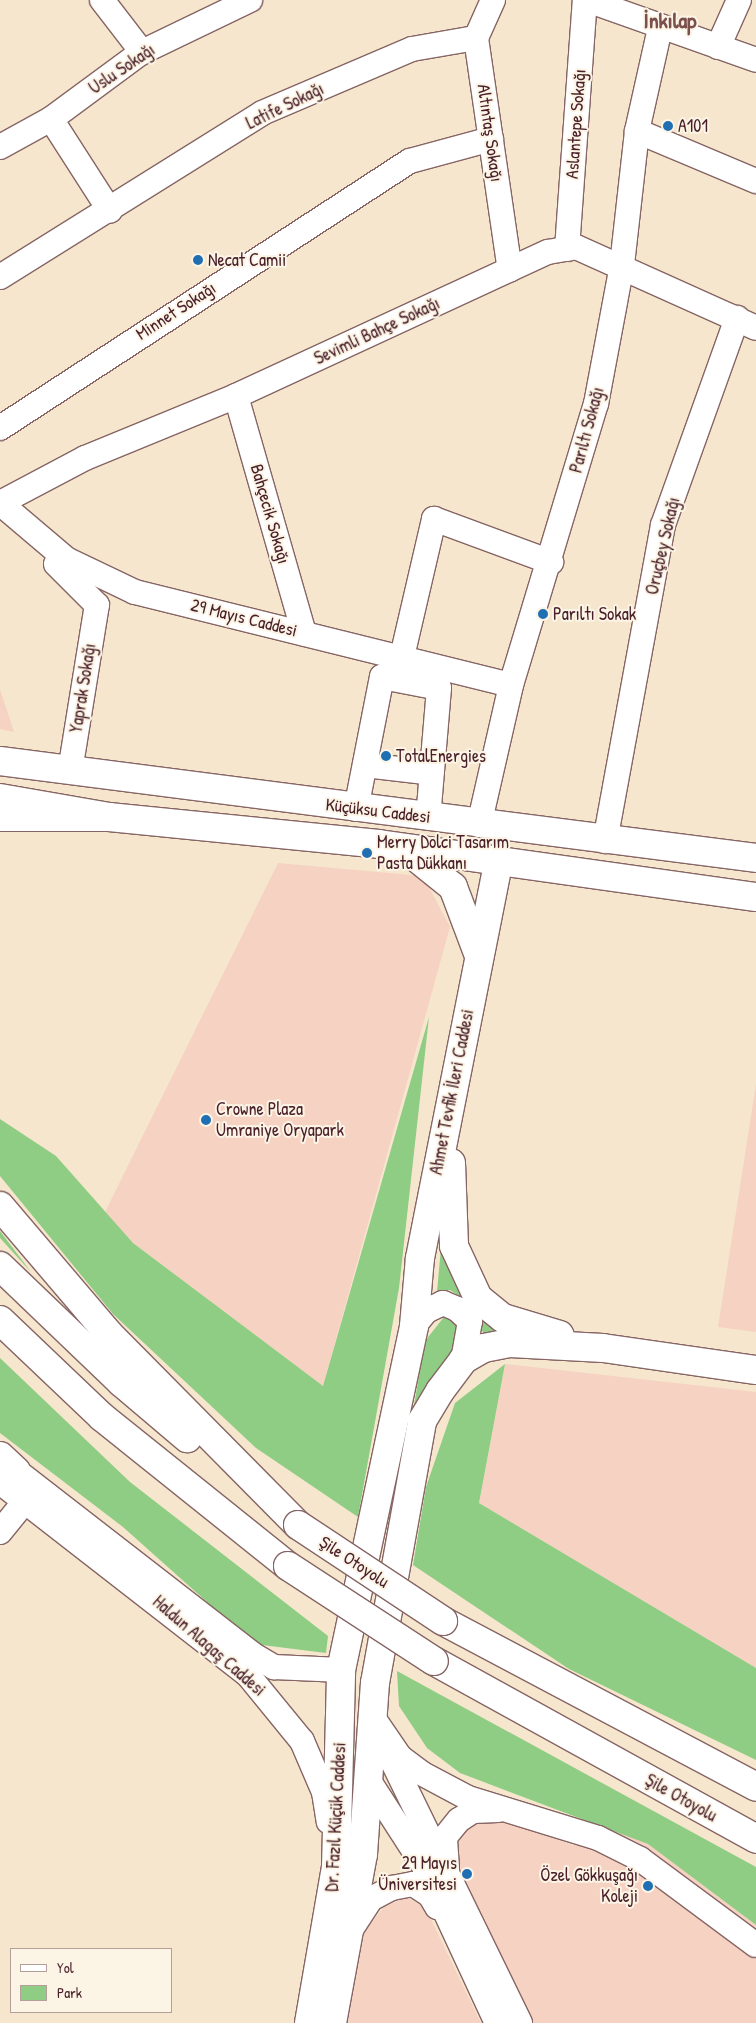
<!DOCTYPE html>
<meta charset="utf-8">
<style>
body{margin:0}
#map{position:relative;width:756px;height:2023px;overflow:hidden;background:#f6e6cd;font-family:"Patrick Hand",sans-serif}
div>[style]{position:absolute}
.built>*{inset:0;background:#f6d2c3}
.green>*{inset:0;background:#8ecd83}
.roads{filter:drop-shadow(1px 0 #866564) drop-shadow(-1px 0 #866564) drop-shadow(0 1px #866564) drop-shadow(0 -1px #866564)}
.minor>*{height:24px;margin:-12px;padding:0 12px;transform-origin:12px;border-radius:12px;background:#fff}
.major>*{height:28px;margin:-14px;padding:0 14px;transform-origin:14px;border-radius:14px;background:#fff}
.highway>*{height:28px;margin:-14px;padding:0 14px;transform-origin:14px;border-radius:14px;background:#fff}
.bridges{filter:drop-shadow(1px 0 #866564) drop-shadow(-1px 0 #866564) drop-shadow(0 1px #866564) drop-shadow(0 -1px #866564)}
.highway-bridge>*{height:28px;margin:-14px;padding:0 14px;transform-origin:14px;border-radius:14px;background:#fff}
.dots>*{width:14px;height:14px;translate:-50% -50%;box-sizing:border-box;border:2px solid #fcf5e5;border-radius:50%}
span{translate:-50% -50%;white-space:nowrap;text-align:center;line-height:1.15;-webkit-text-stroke:4px #fcf5e5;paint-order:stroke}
.street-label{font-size:18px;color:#4a1f2b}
.poi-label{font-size:18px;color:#4a1f2b}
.left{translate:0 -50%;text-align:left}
.right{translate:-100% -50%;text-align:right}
.district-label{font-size:22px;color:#7c4f4f;font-weight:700}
.legend{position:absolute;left:10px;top:1948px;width:162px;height:65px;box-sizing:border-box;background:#fcf5e5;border:1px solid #b59f9b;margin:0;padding:6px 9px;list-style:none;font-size:15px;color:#4a1f2b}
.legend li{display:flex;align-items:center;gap:10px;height:25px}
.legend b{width:25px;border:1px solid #b59f9b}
</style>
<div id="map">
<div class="built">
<div style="clip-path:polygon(0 689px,14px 732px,0 729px)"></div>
<div style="clip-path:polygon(278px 863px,423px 876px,450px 927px,323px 1386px,133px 1243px,105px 1212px)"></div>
<div style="clip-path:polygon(756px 1084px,756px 1332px,718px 1327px)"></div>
<div style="clip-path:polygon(505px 1364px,756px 1392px,756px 1668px,479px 1503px)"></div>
<div style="clip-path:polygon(586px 1819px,648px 1844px,756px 1925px,756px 2023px,531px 2023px,452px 1863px,461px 1826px,508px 1820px,574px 1846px)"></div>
<div style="clip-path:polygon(407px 1897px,426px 1909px,481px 2023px,346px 2023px,360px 1937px,384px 1907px)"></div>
</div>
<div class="green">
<div style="clip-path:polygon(429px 1017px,399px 1288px,358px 1517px,256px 1448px,113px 1314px,0 1176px,0 1119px,56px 1156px,133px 1243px,323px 1386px)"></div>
<div style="clip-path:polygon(0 1231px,31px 1272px,0 1238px)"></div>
<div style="clip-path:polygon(442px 1237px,517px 1335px,486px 1338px,467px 1301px,450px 1290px,437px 1292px)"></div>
<div style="clip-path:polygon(444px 1317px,456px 1320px,461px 1337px,456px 1360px,411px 1423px,425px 1341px)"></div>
<div style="clip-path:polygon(0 1358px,130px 1482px,328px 1636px,326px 1653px,254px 1644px,123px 1527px,0 1433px)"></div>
<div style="clip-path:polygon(505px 1364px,479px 1503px,756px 1668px,756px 1760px,569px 1669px,413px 1565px,426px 1487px,455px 1403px)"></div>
<div style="clip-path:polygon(397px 1671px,756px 1867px,756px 1925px,648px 1844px,460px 1773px,427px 1748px,399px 1706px)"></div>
</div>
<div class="roads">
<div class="minor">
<div style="left:102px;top:0;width:66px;rotate:52.4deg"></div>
<div style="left:493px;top:0;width:42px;rotate:114.1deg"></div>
<div style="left:476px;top:38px;width:234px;rotate:81.7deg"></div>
<div style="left:587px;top:0;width:179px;rotate:19.5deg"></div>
<div style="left:718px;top:47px;width:51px;rotate:-65.9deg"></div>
<div style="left:51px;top:119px;width:109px;rotate:57.3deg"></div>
<div style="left:637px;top:131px;width:129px;rotate:22.8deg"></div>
<div style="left:0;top:147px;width:58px;rotate:-28.8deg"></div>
<div style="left:51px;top:119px;width:113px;rotate:-36.4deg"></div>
<div style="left:142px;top:52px;width:120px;rotate:-25.7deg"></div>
<div style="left:567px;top:249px;width:250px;rotate:-85.9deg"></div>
<div style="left:0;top:277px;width:309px;rotate:-32deg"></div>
<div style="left:262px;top:113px;width:163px;rotate:-23.1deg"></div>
<div style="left:412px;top:49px;width:65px;rotate:-9.8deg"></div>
<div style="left:236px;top:396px;width:247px;rotate:74deg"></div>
<div style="left:0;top:428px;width:489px;rotate:-33.1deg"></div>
<div style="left:410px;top:161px;width:84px;rotate:-15.2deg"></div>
<div style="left:0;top:503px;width:96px;rotate:-27.9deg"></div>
<div style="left:85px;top:458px;width:163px;rotate:-22.3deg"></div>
<div style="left:236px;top:396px;width:344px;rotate:-24.8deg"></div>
<div style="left:548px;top:252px;width:28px;rotate:-10deg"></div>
<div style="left:576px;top:247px;width:197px;rotate:24.2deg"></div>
<div style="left:0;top:503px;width:87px;rotate:40.3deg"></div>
<div style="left:66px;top:559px;width:76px;rotate:25.6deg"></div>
<div style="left:135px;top:592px;width:387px;rotate:13.9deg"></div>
<div style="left:56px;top:564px;width:58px;rotate:45deg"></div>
<div style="left:401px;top:661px;width:146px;rotate:-76.9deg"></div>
<div style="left:434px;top:519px;width:125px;rotate:20.2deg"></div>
<div style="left:365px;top:765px;width:67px;rotate:6.8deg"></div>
<div style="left:70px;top:771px;width:168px;rotate:-80.8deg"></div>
<div style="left:356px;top:809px;width:135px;rotate:-78.9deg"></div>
<div style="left:382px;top:677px;width:58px;rotate:10.9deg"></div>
<div style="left:439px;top:688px;width:130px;rotate:94.8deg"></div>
<div style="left:479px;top:825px;width:144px;rotate:-77.1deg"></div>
<div style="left:511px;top:685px;width:294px;rotate:-73.2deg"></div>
<div style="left:596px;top:404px;width:141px;rotate:-79.4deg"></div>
<div style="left:622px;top:265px;width:135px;rotate:-83.6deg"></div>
<div style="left:637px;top:131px;width:106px;rotate:-77.4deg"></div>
<div style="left:605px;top:841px;width:321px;rotate:-79.6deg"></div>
<div style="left:663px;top:525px;width:220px;rotate:-70.3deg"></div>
<div style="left:414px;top:1326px;width:19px;rotate:-51deg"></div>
<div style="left:426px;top:1311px;width:19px;rotate:-25deg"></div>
<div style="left:443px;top:1303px;width:15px;rotate:23deg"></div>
<div style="left:457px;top:1309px;width:18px;rotate:43deg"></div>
<div style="left:470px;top:1321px;width:40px;rotate:100deg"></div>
<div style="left:1px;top:1459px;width:318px;rotate:37.8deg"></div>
<div style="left:252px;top:1654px;width:26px;rotate:31deg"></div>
<div style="left:274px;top:1667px;width:67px;rotate:2.6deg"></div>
<div style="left:0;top:1482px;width:314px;rotate:37.9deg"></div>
<div style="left:248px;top:1675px;width:85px;rotate:50.7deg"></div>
<div style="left:302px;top:1741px;width:56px;rotate:66.7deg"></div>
<div style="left:324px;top:1792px;width:30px;rotate:81deg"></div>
<div style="left:0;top:1532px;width:40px;rotate:-51deg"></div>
<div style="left:374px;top:1719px;width:46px;rotate:55.6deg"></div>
<div style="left:400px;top:1757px;width:26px;rotate:37deg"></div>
<div style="left:421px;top:1773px;width:53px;rotate:28deg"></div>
<div style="left:468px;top:1798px;width:136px;rotate:17.1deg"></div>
<div style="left:598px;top:1838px;width:47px;rotate:26.6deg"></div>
<div style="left:640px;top:1859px;width:144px;rotate:36.6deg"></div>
<div style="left:385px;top:1746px;width:308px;rotate:64deg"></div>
<div style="left:369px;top:1781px;width:103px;rotate:57.2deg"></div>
<div style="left:425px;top:1868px;width:171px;rotate:65.1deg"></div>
<div style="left:447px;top:1868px;width:31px;rotate:-94deg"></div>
<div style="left:445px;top:1837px;width:22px;rotate:-51deg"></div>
<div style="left:459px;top:1820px;width:17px;rotate:-33deg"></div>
<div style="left:473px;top:1811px;width:25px;rotate:-2deg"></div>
<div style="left:350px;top:1931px;width:38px;rotate:-57deg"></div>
<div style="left:371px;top:1899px;width:24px;rotate:-28deg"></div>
<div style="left:392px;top:1888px;width:21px;rotate:-11deg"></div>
<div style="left:413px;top:1884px;width:20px;rotate:33deg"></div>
<div style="left:430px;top:1895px;width:14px;rotate:60deg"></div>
</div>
<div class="major">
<div style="left:0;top:761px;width:762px;rotate:7.31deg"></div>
<div style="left:0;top:798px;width:111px;rotate:9.9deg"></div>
<div style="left:109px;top:817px;width:271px;rotate:5.7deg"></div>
<div style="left:379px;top:844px;width:381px;rotate:8deg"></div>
<div style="left:407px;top:850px;width:59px;rotate:38.8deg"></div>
<div style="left:453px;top:887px;width:71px;rotate:69.3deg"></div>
<div style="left:451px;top:1163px;width:83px;rotate:87.9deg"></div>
<div style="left:454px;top:1246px;width:57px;rotate:65.2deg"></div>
<div style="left:478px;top:1298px;width:32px;rotate:39deg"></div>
<div style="left:503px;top:1318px;width:59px;rotate:16.6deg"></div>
<div style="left:309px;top:2023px;width:158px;rotate:-80.2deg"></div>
<div style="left:336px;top:1867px;width:197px;rotate:-88.5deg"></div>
<div style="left:341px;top:1670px;width:352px;rotate:-78deg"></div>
<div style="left:414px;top:1326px;width:68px;rotate:-85deg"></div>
<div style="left:420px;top:1258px;width:406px;rotate:-78.8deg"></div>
<div style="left:332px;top:2023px;width:172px;rotate:-79.6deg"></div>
<div style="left:363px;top:1854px;width:171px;rotate:-86deg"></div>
<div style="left:375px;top:1683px;width:266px;rotate:-79.8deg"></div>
<div style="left:422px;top:1421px;width:35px;rotate:-59deg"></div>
<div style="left:440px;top:1391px;width:39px;rotate:-53deg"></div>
<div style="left:463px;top:1360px;width:24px;rotate:-30deg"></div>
<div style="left:484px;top:1348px;width:26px;rotate:-11deg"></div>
<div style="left:510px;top:1343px;width:93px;rotate:3.1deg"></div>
<div style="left:603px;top:1348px;width:155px;rotate:8.2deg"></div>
</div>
<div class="highway">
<div style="left:0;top:817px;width:109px"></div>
<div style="left:0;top:1206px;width:167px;rotate:49.6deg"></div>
<div style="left:108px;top:1333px;width:270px;rotate:45.3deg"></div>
<div style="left:0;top:1266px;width:168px;rotate:43.8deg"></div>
<div style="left:121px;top:1382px;width:87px;rotate:40.3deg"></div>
<div style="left:0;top:1320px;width:141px;rotate:43.6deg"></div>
<div style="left:102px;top:1417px;width:238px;rotate:38.7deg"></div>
<div style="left:0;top:1456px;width:22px;rotate:43deg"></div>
<div style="left:443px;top:1621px;width:354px;rotate:27.9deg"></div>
<div style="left:434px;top:1661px;width:368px;rotate:28.9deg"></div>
</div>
</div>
<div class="bridges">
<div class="highway-bridge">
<div style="left:298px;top:1525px;width:174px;rotate:33.5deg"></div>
<div style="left:288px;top:1566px;width:174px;rotate:33.1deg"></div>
</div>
</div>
<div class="dots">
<div style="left:668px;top:126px;background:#1f6fb2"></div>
<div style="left:198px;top:260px;background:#1f6fb2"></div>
<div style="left:543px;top:614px;background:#1f6fb2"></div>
<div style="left:386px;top:756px;background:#1f6fb2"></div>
<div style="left:367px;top:853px;background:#1f6fb2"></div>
<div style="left:206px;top:1120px;background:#1f6fb2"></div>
<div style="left:467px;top:1874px;background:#1f6fb2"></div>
<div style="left:648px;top:1886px;background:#1f6fb2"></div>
</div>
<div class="street-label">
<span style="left:122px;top:69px;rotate:-34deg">Uslu Sokağı</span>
<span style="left:285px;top:106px;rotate:-26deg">Latife Sokağı</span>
<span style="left:576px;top:124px;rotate:-86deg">Aslantepe Sokağı</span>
<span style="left:490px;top:133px;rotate:82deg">Altıntaş Sokağı</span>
<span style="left:176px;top:311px;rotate:-33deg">Minnet Sokağı</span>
<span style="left:377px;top:331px;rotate:-25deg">Sevimli Bahçe Sokağı</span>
<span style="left:587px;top:430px;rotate:-75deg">Parıltı Sokağı</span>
<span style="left:270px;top:514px;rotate:74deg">Bahçecik Sokağı</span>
<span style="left:663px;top:546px;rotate:-77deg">Oruçbey Sokağı</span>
<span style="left:244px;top:618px;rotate:14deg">29 Mayıs Caddesi</span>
<span style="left:83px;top:688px;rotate:-81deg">Yaprak Sokağı</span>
<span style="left:378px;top:811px;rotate:7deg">Küçüksu Caddesi</span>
<span style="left:452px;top:1092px;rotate:-79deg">Ahmet Tevfik İleri Caddesi</span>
<span style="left:354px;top:1562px;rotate:33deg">Şile Otoyolu</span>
<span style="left:209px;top:1646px;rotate:41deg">Haldun Alagaş Caddesi</span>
<span style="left:681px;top:1798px;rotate:29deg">Şile Otoyolu</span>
<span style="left:336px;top:1817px;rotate:-87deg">Dr. Fazıl Küçük Caddesi</span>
</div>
<div class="poi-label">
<span class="left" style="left:678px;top:126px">A101</span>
<span class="left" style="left:208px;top:260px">Necat Camii</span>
<span class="left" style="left:553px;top:614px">Parıltı Sokak</span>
<span class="left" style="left:396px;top:756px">TotalEnergies</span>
<span class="left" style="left:377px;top:853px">Merry Dolci Tasarım<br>Pasta Dükkanı</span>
<span class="left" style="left:216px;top:1120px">Crowne Plaza<br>Umraniye Oryapark</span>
<span class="right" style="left:457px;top:1874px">29 Mayıs<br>Üniversitesi</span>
<span class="right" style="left:638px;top:1886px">Özel Gökkuşağı<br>Koleji</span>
</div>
<div class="district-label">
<span style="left:670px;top:21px">İnkılap</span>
</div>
<ul class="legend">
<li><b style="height:6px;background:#fff"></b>Yol</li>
<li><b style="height:14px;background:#8ecd83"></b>Park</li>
</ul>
</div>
